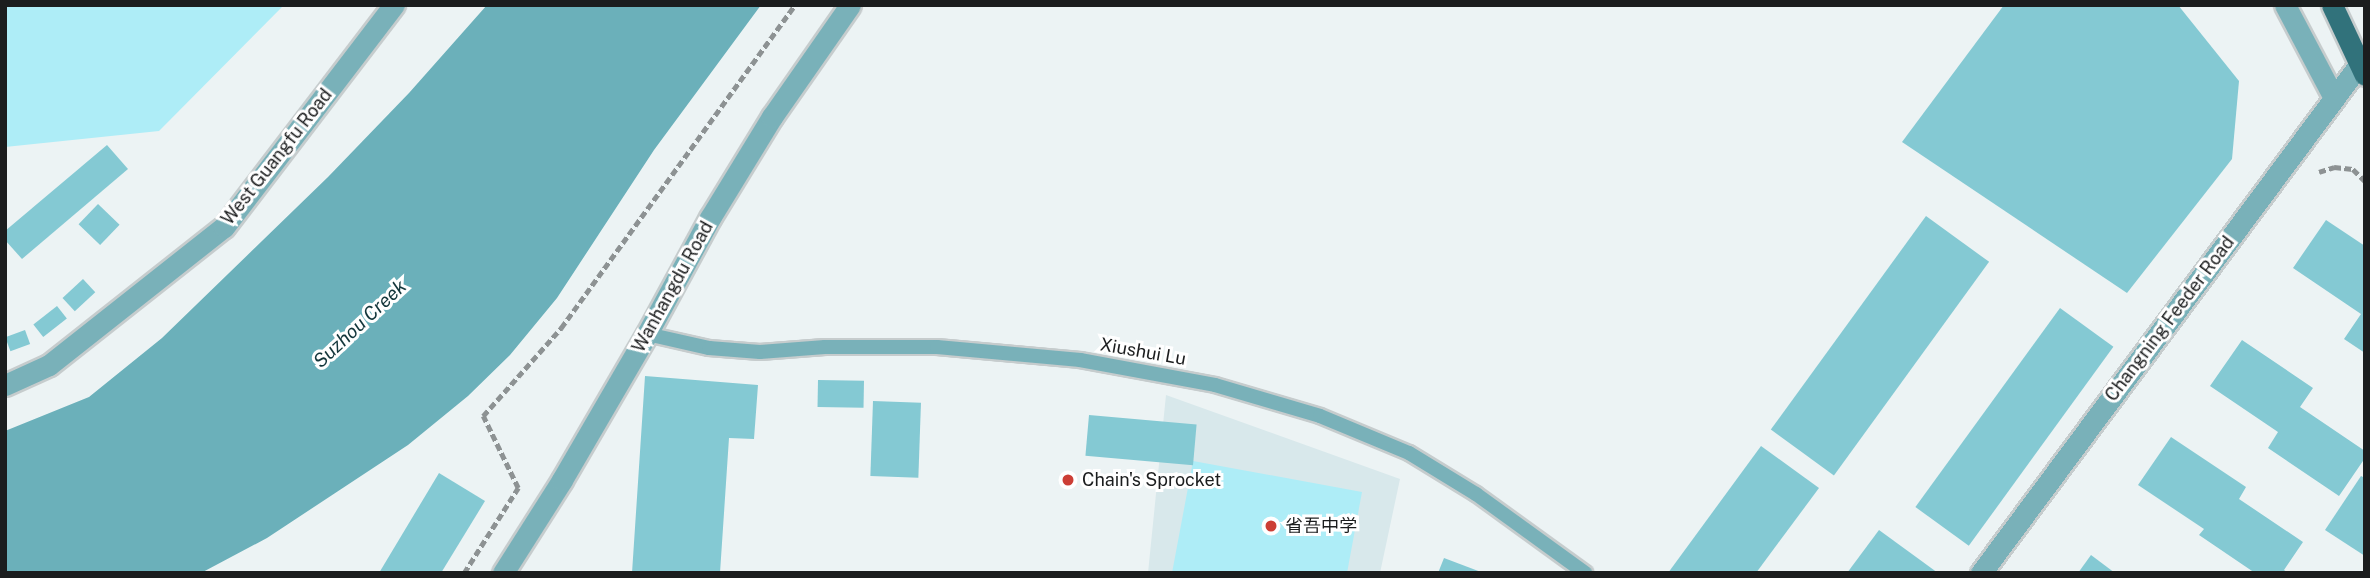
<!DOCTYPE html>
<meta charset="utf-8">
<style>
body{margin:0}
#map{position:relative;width:2370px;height:578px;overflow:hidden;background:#ecf3f4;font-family:"Public Sans","Noto Sans SC",sans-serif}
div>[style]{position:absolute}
.built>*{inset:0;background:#d8e8eb}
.green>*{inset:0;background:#aeedf7}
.water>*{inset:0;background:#6bb0ba}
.building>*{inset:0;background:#84c9d3;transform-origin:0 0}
.path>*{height:4.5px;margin-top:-2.25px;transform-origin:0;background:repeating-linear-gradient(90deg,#8d9293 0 7px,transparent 0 10.5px)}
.roads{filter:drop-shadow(2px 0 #c6cccd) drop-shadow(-2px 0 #c6cccd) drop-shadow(0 2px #c6cccd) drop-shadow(0 -2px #c6cccd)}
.service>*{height:14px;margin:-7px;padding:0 7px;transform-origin:7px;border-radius:7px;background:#79b1b9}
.minor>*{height:21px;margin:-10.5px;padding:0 10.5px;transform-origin:10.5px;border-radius:10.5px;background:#79b1b9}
.tertiary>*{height:21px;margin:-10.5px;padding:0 10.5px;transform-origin:10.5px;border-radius:10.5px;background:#79b1b9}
.primary>*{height:21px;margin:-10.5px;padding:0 10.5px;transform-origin:10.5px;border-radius:10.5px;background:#31727b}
.dots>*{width:19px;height:19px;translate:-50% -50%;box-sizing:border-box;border:4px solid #fff;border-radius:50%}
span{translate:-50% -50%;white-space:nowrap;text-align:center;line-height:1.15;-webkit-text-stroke:6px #fff;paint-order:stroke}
.street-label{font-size:18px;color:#1b1d1e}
.poi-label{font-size:18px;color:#1b1d1e}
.left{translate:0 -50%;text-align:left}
.water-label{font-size:19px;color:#13363b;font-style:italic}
.frame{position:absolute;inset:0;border:7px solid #1b1d1e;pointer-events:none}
</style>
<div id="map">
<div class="built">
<div style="clip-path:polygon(1166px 395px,1400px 479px,1380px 573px,1148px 573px)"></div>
</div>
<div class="green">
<div style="clip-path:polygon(5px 5px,284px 5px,159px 131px,5px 147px)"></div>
<div style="clip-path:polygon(1193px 461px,1362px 492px,1347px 573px,1172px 573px)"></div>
</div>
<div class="water">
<div style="clip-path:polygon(487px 5px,761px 5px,654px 150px,557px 298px,510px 355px,468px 396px,408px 445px,267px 538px,201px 573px,5px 573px,5px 431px,89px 397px,162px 338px,328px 177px,409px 93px)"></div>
</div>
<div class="building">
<div style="clip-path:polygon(2004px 5px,2178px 5px,2239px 81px,2232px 159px,2127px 293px,1902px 142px)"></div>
<div style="clip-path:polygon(107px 145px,128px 169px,22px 259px,5px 240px,5px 231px)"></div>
<div style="left:98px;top:204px;width:30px;height:28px;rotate:44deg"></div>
<div style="left:1926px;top:216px;width:78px;height:264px;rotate:36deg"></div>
<div style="clip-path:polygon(2326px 220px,2365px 246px,2365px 353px,2344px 339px,2361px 314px,2293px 268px)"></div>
<div style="left:83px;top:279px;width:18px;height:28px;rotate:47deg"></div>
<div style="left:57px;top:306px;width:16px;height:30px;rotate:52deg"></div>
<div style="left:2060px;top:308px;width:66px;height:246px;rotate:36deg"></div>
<div style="left:25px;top:330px;width:15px;height:21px;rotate:70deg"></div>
<div style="clip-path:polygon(2242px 340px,2313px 388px,2300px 407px,2365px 451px,2365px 458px,2339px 496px,2268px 448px,2278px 432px,2210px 386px)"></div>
<div style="clip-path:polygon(645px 376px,758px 385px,754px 439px,729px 438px,720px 573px,632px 573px)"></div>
<div style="left:818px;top:380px;width:46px;height:27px;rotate:1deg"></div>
<div style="left:873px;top:401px;width:48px;height:75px;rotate:2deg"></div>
<div style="left:1089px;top:415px;width:108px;height:41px;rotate:5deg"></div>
<div style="clip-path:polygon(2171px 437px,2246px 487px,2239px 499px,2303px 542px,2284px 570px,2288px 573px,2255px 573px,2199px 535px,2204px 529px,2138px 485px)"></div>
<div style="clip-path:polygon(1761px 446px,1819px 488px,1756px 573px,1668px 573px)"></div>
<div style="clip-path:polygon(439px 473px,485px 501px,441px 573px,379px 573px)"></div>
<div style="clip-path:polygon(2361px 476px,2365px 478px,2365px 556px,2325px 530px)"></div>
<div style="clip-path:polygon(1879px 530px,1938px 573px,1847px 573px)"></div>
<div style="clip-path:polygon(2091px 555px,2115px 573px,2078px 573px)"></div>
<div style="clip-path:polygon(1444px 558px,1481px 572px,1481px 573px,1438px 573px)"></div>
</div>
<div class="path">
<div style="left:2319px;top:172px;width:16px;rotate:-18deg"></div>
<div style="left:2334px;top:167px;width:19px;rotate:6deg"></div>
<div style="left:2353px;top:169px;width:17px;rotate:45deg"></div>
<div style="left:464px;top:573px;width:101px;rotate:-57.6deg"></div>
<div style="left:518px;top:488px;width:80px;rotate:-115.9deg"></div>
<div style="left:483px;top:416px;width:118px;rotate:-48.4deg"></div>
<div style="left:561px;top:328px;width:399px;rotate:-54.1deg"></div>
</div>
<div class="roads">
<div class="service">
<div style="left:647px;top:334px;width:64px;rotate:12.7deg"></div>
<div style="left:709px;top:348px;width:51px;rotate:4.5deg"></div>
<div style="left:760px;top:352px;width:65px;rotate:-4.4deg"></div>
<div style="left:825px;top:347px;width:112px"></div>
<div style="left:937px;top:347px;width:144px;rotate:5.2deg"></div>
<div style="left:1080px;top:360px;width:137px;rotate:10.5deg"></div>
<div style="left:1215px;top:385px;width:109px;rotate:16.4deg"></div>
<div style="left:1320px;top:416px;width:96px;rotate:22.6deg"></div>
<div style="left:1409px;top:453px;width:79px;rotate:31.5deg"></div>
<div style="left:1476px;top:494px;width:135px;rotate:35.9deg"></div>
</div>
<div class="minor">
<div style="left:2285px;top:5px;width:105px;rotate:62.2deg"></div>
<div style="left:5px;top:385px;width:48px;rotate:-24.4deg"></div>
<div style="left:49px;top:365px;width:223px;rotate:-38.3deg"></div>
<div style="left:224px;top:227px;width:280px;rotate:-52.6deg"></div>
<div style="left:1981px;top:573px;width:633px;rotate:-53.35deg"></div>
</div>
<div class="tertiary">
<div style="left:503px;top:573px;width:110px;rotate:-57.6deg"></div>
<div style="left:562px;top:480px;width:169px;rotate:-59.8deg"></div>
<div style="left:647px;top:334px;width:132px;rotate:-61.5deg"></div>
<div style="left:710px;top:218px;width:119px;rotate:-58.5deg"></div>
<div style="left:772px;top:117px;width:136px;rotate:-55.1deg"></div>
</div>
<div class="primary">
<div style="left:2332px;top:5px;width:77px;rotate:64.8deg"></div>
</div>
</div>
<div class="dots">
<div style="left:1068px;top:480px;background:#cc3e35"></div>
<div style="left:1271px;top:526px;background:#cc3e35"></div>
</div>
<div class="street-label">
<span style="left:277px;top:157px;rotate:-52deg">West Guangfu Road</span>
<span style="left:673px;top:287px;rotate:-61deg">Wanhangdu Road</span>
<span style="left:2170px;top:319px;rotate:-53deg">Changning Feeder Road</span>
<span style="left:1143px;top:352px;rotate:10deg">Xiushui Lu</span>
</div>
<div class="poi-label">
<span class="left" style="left:1082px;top:480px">Chain's Sprocket</span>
<span class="left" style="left:1285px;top:526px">省吾中学</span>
</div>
<div class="water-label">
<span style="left:360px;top:324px;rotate:-43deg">Suzhou Creek</span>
</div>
<div class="frame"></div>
</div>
